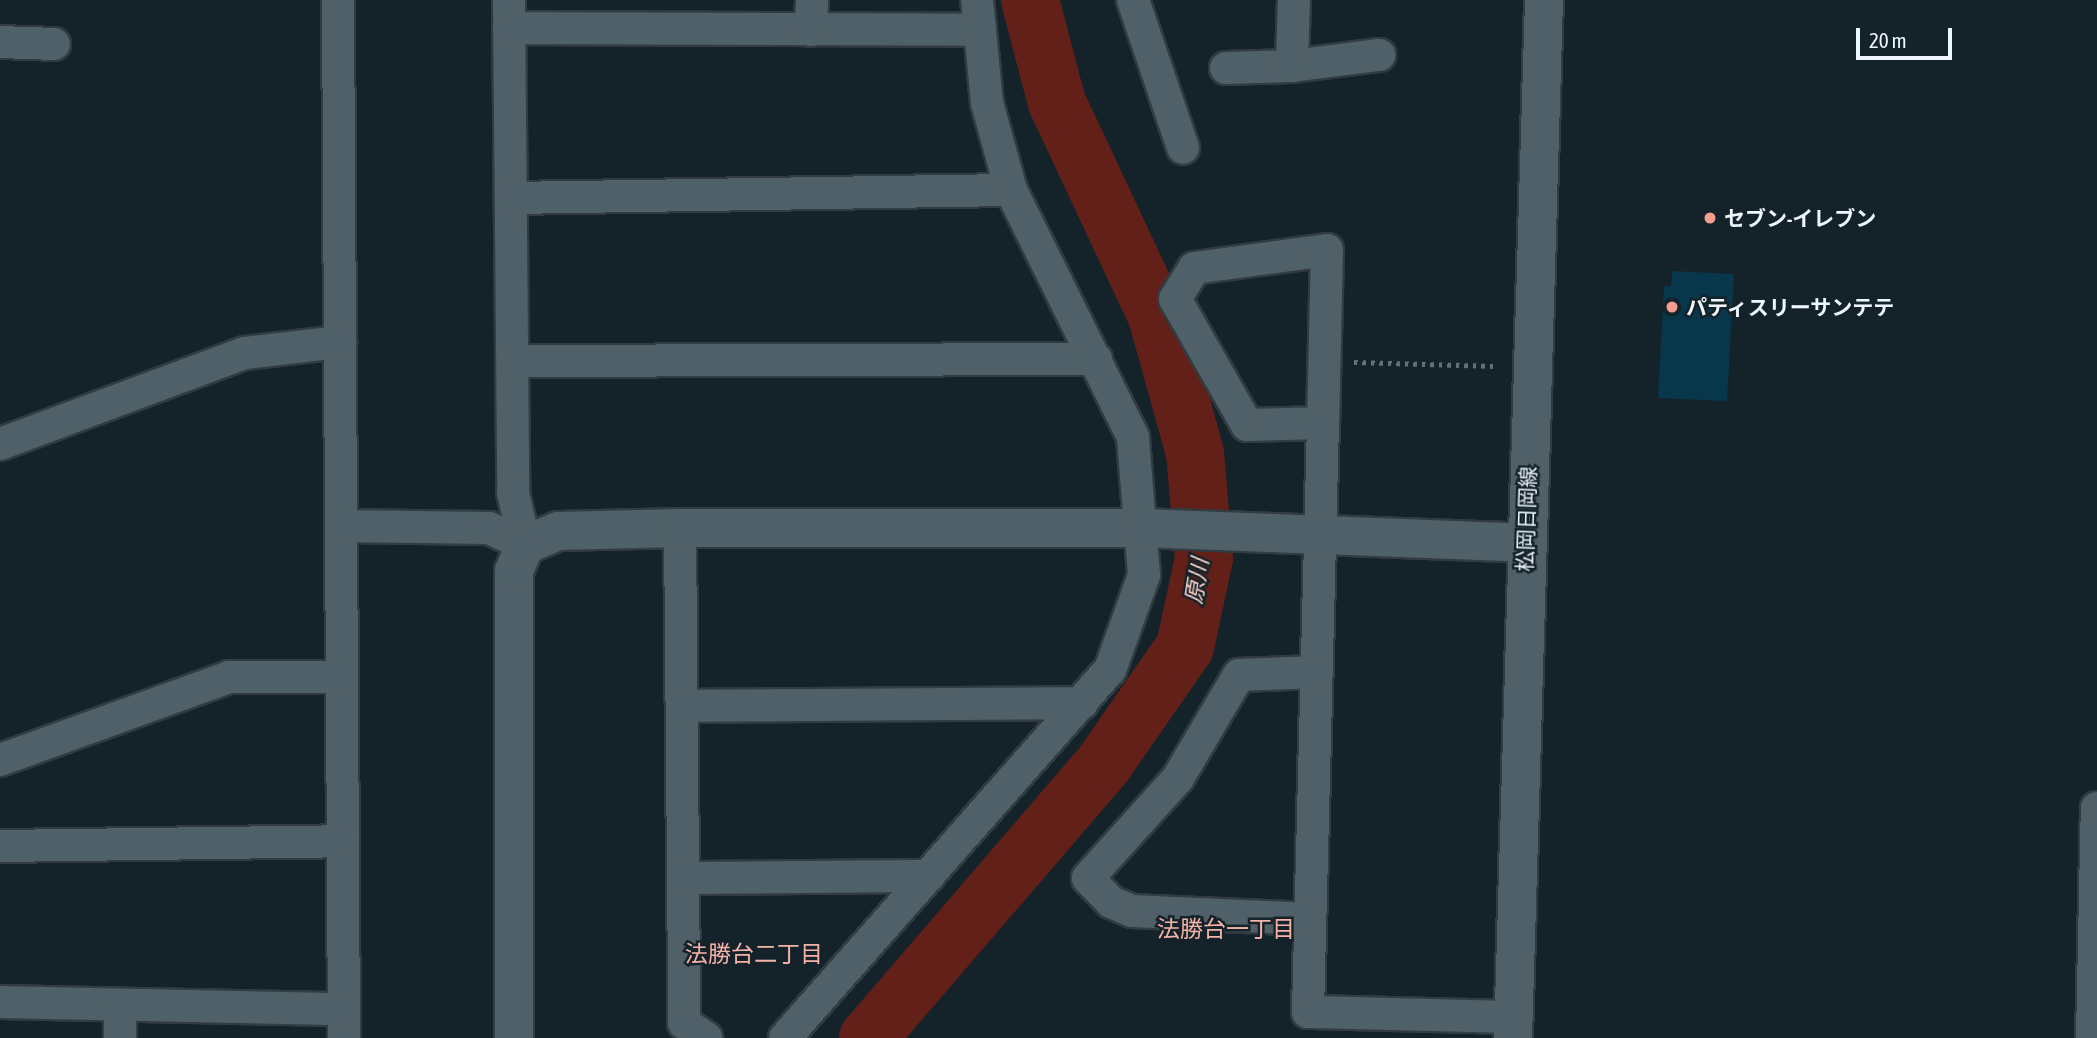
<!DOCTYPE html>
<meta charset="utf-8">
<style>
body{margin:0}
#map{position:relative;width:2097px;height:1038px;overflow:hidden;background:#14222a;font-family:"Asap Condensed","Noto Sans JP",sans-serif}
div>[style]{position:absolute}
.river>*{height:58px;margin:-29px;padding:0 29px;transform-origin:29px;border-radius:29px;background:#632019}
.building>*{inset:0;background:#08374b}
.path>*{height:4.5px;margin-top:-2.25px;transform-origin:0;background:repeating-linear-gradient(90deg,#637077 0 3.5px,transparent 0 8.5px)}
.roads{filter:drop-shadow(2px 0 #313b41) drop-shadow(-2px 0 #313b41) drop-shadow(0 2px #313b41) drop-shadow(0 -2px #313b41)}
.street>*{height:32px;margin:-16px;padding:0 16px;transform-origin:16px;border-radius:16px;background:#506068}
.secondary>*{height:38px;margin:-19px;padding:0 19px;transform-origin:19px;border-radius:19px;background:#506068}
.dots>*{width:19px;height:19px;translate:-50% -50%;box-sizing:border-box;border:4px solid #14222a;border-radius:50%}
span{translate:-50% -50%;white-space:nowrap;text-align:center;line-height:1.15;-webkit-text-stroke:5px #14222a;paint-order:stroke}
.poi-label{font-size:21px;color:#edf7fc;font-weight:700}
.left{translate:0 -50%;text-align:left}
.street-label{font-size:21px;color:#edf7fc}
.water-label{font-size:23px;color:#ffd3cb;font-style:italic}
.neighbourhood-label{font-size:23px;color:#f5b3a8}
.scale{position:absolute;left:1856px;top:28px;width:96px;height:32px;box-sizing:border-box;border:4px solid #edf7fc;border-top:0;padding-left:9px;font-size:21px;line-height:24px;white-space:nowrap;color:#edf7fc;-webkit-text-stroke:5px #14222a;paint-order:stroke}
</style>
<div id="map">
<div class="river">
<div style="left:868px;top:1038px;width:364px;rotate:-49.3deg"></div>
<div style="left:1105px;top:762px;width:140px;rotate:-55.2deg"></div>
<div style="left:1185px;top:647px;width:91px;rotate:-77.9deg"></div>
<div style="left:1204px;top:558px;width:105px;rotate:-94.9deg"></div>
<div style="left:1195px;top:453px;width:142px;rotate:-105.5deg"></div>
<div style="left:1157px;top:316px;width:235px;rotate:-115.1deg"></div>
<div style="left:1057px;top:103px;width:106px;rotate:-104.7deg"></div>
</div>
<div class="building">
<div style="clip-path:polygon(1672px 271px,1734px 274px,1727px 401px,1658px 398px,1664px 286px,1671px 286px)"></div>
</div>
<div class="path">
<div style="left:1354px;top:362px;width:142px;rotate:1.6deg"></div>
</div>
<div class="roads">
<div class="street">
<div style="left:338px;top:0;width:1038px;rotate:89.67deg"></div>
<div style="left:509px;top:0;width:493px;rotate:89.5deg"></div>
<div style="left:513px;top:493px;width:53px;rotate:77deg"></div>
<div style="left:1133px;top:0;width:156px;rotate:71.3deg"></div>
<div style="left:509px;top:28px;width:471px;rotate:0.2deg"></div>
<div style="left:811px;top:30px;width:30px;rotate:-88deg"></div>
<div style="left:0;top:42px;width:54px;rotate:2.1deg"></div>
<div style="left:1292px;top:66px;width:88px;rotate:-7.2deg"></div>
<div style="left:1226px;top:68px;width:66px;rotate:-1.7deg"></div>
<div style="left:1292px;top:66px;width:66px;rotate:-88.3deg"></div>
<div style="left:511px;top:198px;width:500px;rotate:-0.92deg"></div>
<div style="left:515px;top:361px;width:581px;rotate:-0.2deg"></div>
<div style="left:1323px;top:423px;width:76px;rotate:178.5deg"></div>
<div style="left:1247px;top:425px;width:145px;rotate:-119.7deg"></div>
<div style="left:1175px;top:299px;width:36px;rotate:-58deg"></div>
<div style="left:1194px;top:268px;width:134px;rotate:-7.7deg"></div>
<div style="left:1327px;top:250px;width:173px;rotate:91.3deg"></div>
<div style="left:1323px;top:423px;width:589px;rotate:91.46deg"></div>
<div style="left:1308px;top:1012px;width:206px;rotate:1.4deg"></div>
<div style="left:0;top:444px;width:261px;rotate:-20.4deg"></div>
<div style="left:245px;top:353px;width:96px;rotate:-6.6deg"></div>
<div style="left:341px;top:526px;width:148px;rotate:0.8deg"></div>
<div style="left:489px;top:528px;width:40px;rotate:25deg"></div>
<div style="left:680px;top:528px;width:495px;rotate:89.5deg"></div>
<div style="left:684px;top:1023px;width:27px;rotate:34deg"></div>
<div style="left:682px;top:706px;width:400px;rotate:-0.4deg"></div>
<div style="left:0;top:760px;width:244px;rotate:-19.9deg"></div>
<div style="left:229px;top:677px;width:113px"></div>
<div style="left:0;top:846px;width:343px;rotate:-0.8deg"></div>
<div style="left:683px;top:878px;width:246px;rotate:-0.5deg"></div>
<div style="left:1310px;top:919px;width:178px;rotate:-177.4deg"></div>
<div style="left:1132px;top:911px;width:23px;rotate:-157deg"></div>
<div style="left:1111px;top:902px;width:33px;rotate:-134deg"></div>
<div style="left:1088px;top:878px;width:135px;rotate:-48deg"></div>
<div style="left:1178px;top:778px;width:120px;rotate:-59.4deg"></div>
<div style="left:1239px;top:675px;width:77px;rotate:-2.2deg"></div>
<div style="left:0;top:1002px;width:344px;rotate:1.2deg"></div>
<div style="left:120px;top:1005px;width:33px;rotate:90deg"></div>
<div style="left:785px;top:1038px;width:491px;rotate:-48.6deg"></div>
<div style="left:1110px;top:670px;width:101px;rotate:-70.3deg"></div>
<div style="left:1144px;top:575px;width:138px;rotate:-94.6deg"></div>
<div style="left:1133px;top:437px;width:275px;rotate:-116.3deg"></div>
<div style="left:1011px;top:190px;width:90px;rotate:-105.4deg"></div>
<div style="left:987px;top:103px;width:103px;rotate:-95.5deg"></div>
<div style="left:2092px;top:1038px;width:230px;rotate:-88.8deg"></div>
</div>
<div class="secondary">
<div style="left:514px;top:1038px;width:467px;rotate:-90deg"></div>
<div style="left:514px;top:571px;width:28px;rotate:-67deg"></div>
<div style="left:525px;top:545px;width:36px;rotate:-23deg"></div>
<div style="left:558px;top:531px;width:122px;rotate:-1.4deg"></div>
<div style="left:680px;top:528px;width:462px"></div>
<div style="left:1142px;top:528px;width:383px;rotate:2.2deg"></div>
<div style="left:1513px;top:1038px;width:1038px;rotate:-88.29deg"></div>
</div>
</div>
<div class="dots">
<div style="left:1710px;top:218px;background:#f59d90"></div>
<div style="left:1672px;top:307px;background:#f59d90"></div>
</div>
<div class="poi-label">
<span class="left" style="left:1724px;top:218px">セブン-イレブン</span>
<span class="left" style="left:1686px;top:307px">パティスリーサンテテ</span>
</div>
<div class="street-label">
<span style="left:1526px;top:519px;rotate:-88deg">松岡日岡線</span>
</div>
<div class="water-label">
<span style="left:1197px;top:581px;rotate:-81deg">原川</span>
</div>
<div class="neighbourhood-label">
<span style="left:1226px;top:929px">法勝台一丁目</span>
<span style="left:754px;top:954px">法勝台二丁目</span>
</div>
<div class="scale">20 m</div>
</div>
